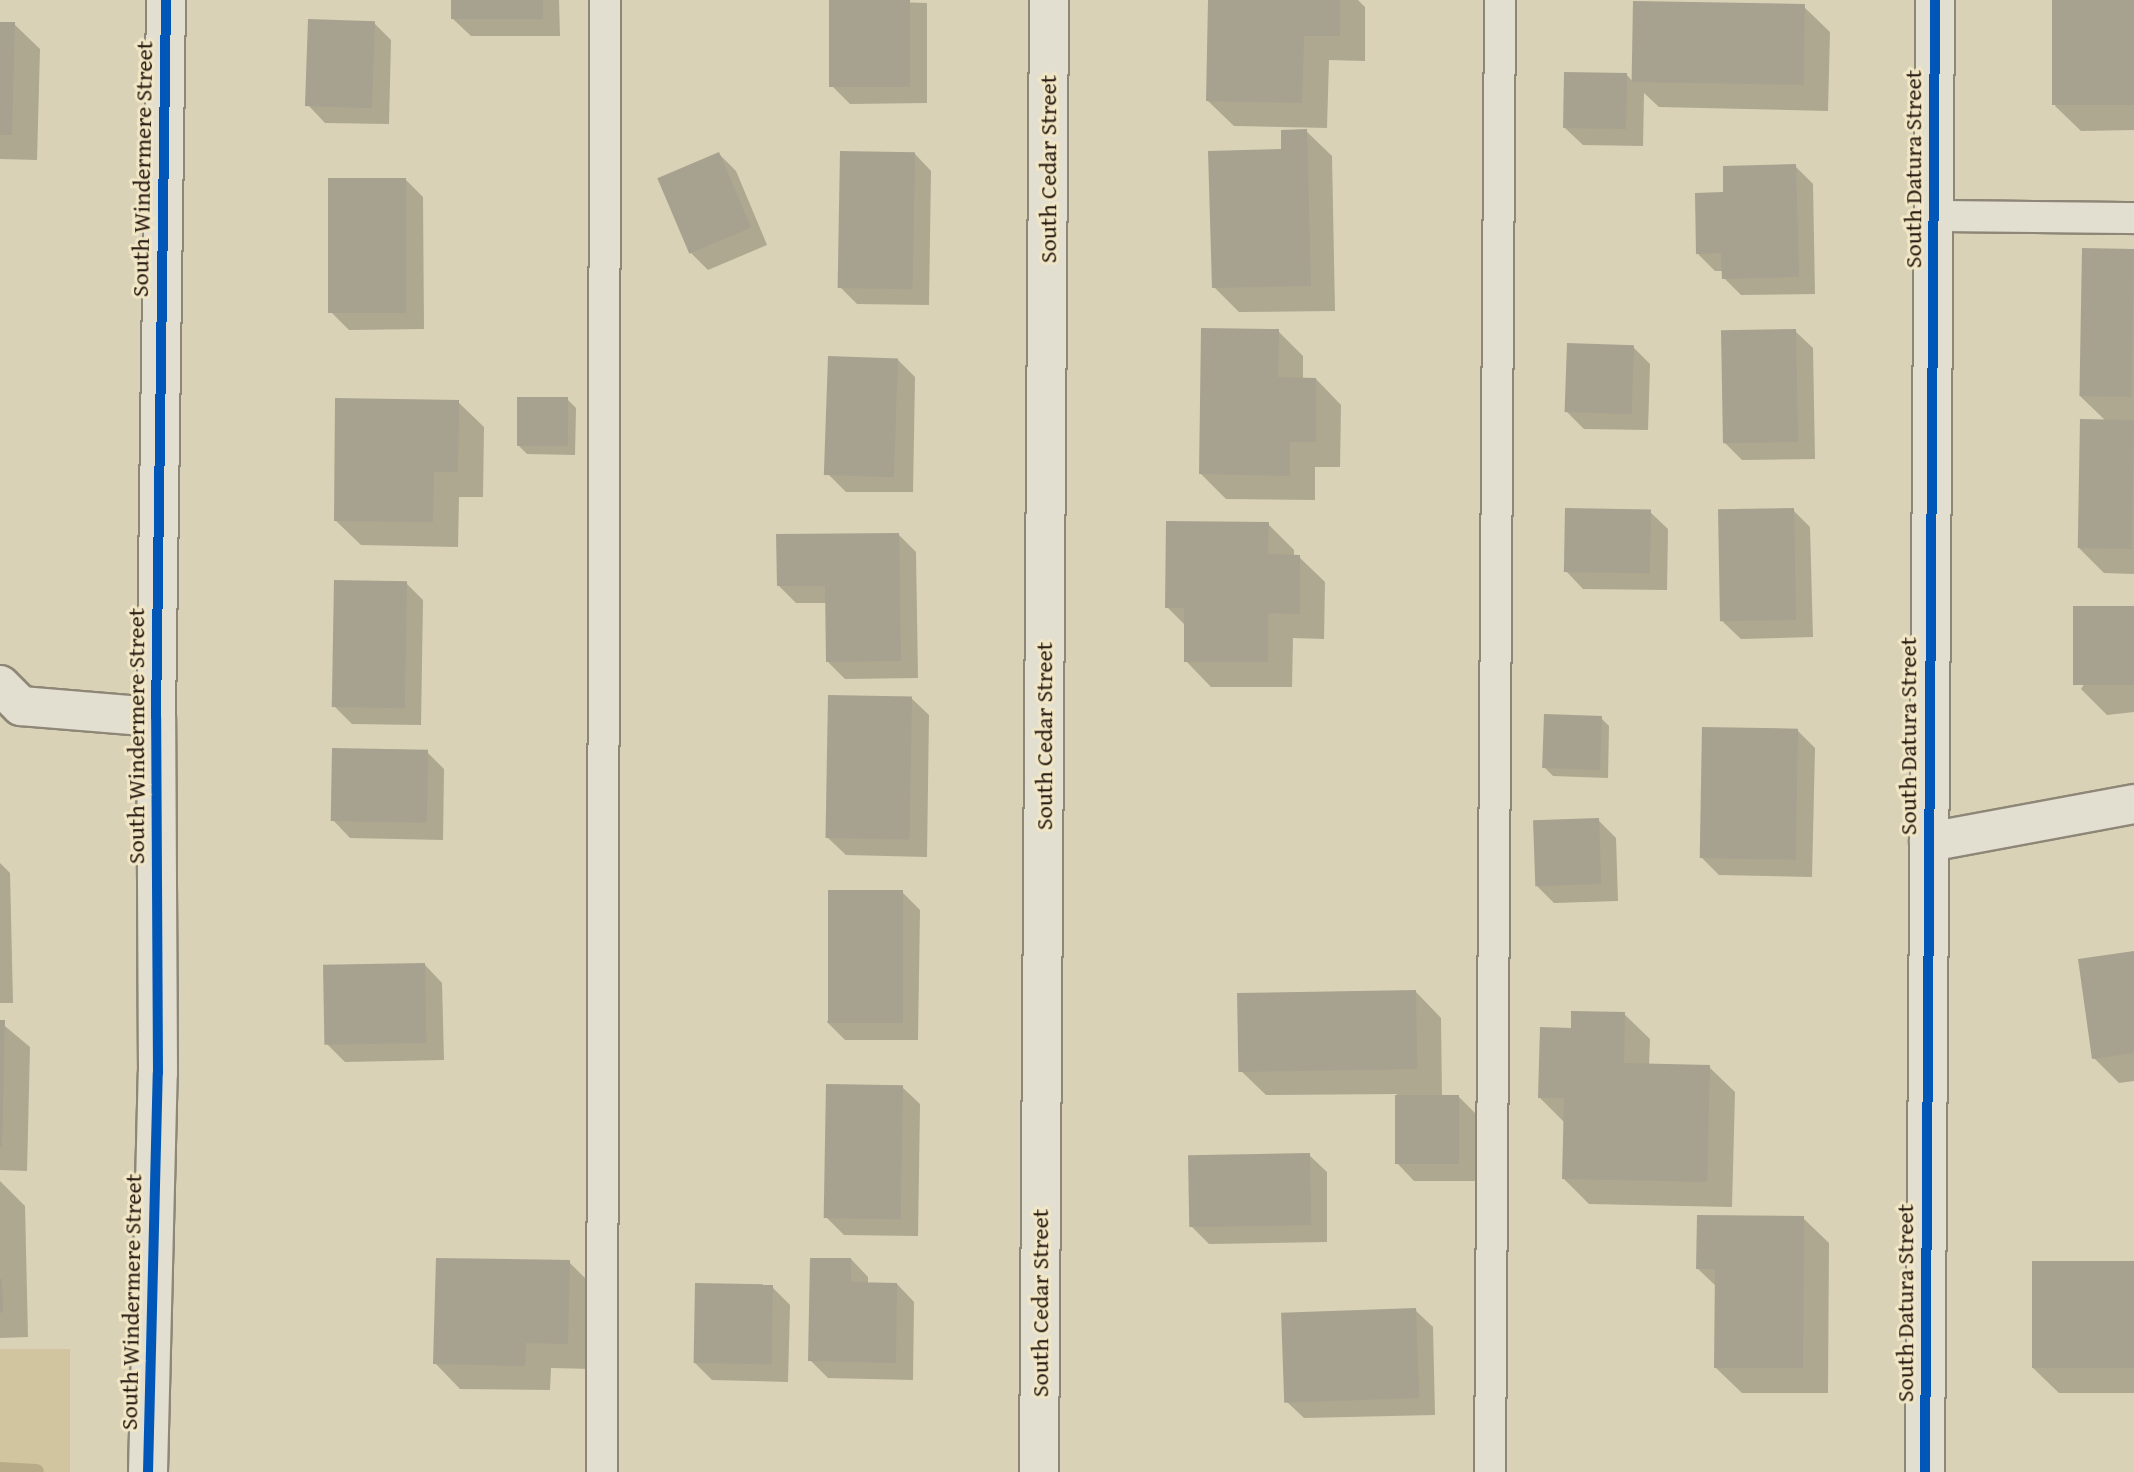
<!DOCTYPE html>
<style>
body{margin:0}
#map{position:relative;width:2134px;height:1472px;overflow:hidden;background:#dad2b6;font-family:"Gentium Book Plus",serif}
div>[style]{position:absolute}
.green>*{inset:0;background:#d1c5a0;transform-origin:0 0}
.shadow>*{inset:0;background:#0003}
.stream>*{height:16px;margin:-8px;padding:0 8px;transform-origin:8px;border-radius:8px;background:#b7ab88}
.building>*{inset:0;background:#a7a18f;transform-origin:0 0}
.roads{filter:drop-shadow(2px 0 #8e8777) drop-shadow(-2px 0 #8e8777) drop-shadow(0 2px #8e8777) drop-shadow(0 -2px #8e8777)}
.service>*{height:30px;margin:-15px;padding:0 15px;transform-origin:15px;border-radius:15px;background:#e2ded0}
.minor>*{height:38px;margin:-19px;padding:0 19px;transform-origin:19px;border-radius:19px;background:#e2ded0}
.tertiary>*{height:38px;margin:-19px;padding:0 19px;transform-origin:19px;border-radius:19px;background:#e2ded0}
.cycleway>*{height:10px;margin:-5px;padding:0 5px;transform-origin:5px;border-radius:5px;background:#0057b8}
span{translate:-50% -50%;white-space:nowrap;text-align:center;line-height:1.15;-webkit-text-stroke:6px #f1e7c6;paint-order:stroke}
.street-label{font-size:24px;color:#2a1d13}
</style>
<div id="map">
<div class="green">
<div style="left:0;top:1349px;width:70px;height:123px"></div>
</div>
<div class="shadow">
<div style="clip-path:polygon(453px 0,559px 0,560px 36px,471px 36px,453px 19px)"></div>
<div style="clip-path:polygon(831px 0,927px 3px,927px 103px,850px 104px,832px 86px)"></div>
<div style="clip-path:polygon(1210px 0,1358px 0,1365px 7px,1365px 61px,1329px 60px,1327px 128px,1234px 126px,1208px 101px)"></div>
<div style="clip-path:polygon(2134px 1px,2134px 130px,2081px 131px,2055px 106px)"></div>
<div style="clip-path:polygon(1804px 7px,1830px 32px,1828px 111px,1659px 107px,1644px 93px,1643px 146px,1583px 145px,1565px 128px,1627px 75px,1633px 82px)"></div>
<div style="clip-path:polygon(374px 23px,391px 40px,389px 124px,325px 123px,308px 105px)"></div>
<div style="clip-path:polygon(0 24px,14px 24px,40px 49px,37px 160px,0 159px)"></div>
<div style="clip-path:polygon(1306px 131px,1332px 156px,1335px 311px,1239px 312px,1214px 287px,1283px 151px)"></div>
<div style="clip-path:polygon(914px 153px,931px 171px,929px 305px,857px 304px,840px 287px)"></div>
<div style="clip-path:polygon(719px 154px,736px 171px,767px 245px,708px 270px,690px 252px)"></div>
<div style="clip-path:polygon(1795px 166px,1813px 184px,1815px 294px,1741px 295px,1724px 278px,1723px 271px,1715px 271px,1698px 254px,1724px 194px)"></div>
<div style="clip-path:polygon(405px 179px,423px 197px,424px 329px,349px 330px,331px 312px)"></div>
<div style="clip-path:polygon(2134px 251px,2134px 574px,2104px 573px,2079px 548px,2106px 421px,2080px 396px)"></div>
<div style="clip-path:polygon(1278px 331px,1303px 356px,1303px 379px,1316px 379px,1341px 405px,1340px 467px,1315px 467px,1315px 500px,1226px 499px,1200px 473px)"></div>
<div style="clip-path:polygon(1795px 331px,1813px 348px,1815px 459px,1742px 460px,1724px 442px)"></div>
<div style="clip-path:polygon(1633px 347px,1650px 364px,1648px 430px,1584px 429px,1566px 411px)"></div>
<div style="clip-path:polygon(897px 359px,915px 377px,913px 492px,846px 492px,828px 474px)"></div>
<div style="clip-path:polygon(567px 399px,576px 408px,575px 455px,527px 454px,518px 445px)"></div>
<div style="clip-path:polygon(458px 402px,484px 427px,483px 497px,459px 497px,458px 547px,361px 545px,335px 520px)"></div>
<div style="clip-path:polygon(1793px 510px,1810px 527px,1813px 637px,1741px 639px,1723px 622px)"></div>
<div style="clip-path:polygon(1650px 512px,1668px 529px,1667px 590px,1583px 589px,1566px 571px)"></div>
<div style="clip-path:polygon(1268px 524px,1294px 550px,1294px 556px,1299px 557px,1325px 582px,1324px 639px,1293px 638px,1292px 687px,1211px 687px,1186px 661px,1186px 626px,1167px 607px)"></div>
<div style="clip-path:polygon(899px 535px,916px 552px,918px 678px,845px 679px,827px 661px,827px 603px,796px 603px,779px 586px)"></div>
<div style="clip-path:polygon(406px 583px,423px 600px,421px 725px,352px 724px,334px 706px)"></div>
<div style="clip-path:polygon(2134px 608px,2134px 712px,2107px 715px,2081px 689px)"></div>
<div style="clip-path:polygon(911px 698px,929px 715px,927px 857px,846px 855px,828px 838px)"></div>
<div style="clip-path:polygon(1601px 718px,1609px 726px,1608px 778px,1553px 776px,1544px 767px)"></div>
<div style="clip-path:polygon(1797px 730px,1815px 748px,1812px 877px,1719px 875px,1701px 857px)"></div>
<div style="clip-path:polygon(427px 752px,444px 769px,443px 840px,350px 838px,333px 820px)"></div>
<div style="clip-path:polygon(1598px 820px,1616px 838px,1618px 901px,1554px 903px,1536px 885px)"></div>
<div style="clip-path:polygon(0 863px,10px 873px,13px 1003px,0 1003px)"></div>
<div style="clip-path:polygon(902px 892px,920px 910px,918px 1040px,845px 1040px,827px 1022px)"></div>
<div style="clip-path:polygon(2134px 953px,2134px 1081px,2119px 1083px,2094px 1058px)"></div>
<div style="clip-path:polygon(425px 965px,442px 983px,444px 1060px,345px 1062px,327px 1044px)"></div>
<div style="clip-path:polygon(1416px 992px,1441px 1018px,1442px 1096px,1458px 1096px,1476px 1114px,1475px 1181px,1414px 1181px,1397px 1163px,1397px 1094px,1266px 1095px,1240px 1070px)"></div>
<div style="clip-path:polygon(1624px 1014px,1650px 1039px,1649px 1065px,1709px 1067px,1735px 1092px,1732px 1207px,1589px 1204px,1564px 1179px,1565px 1123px,1540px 1098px,1573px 1030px)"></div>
<div style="clip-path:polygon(0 1022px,30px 1047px,27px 1171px,0 1170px)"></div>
<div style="clip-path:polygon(902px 1087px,920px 1104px,918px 1236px,844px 1235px,826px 1217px)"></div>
<div style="clip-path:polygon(1309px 1155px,1327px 1172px,1327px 1242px,1209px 1244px,1191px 1226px)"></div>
<div style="clip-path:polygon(0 1181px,25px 1206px,28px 1337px,0 1338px)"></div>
<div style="clip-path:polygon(1803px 1218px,1829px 1243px,1828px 1393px,1742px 1393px,1716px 1368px,1717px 1287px,1698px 1269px)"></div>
<div style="clip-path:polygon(851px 1259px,868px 1277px,868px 1284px,897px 1284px,914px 1302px,913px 1380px,828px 1378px,810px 1360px)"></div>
<div style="clip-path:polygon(569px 1262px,595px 1288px,593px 1369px,551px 1368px,550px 1390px,460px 1389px,435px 1363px)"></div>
<div style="clip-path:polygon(2134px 1263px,2134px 1393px,2059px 1393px,2033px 1368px)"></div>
<div style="clip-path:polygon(772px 1287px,790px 1305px,788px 1382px,712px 1380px,694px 1362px)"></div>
<div style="clip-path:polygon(1415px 1310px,1433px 1327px,1435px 1415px,1304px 1418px,1286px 1401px)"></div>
</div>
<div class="stream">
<div style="left:0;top:1470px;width:36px;rotate:3deg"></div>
</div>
<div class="building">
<div style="left:451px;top:0;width:92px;height:19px"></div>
<div style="left:829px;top:0;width:81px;height:87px"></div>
<div style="clip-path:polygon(1208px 0,1340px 0,1340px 36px,1304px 36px,1302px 103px,1206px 101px)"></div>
<div style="left:2134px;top:0;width:105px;height:82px;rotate:90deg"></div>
<div style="left:1633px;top:1px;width:172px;height:81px;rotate:1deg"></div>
<div style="left:308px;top:19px;width:67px;height:87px;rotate:2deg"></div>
<div style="clip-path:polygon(0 22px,15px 22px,12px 135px,0 135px)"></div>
<div style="left:1564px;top:72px;width:63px;height:56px;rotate:1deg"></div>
<div style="clip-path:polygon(1307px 129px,1311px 286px,1212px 288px,1208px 151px,1281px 149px,1281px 130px)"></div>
<div style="left:840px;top:151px;width:75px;height:137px;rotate:1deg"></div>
<div style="left:719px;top:152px;width:82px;height:67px;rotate:67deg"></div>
<div style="clip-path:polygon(1796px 164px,1799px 277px,1722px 279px,1721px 253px,1696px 254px,1695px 193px,1723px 192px,1723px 166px)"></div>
<div style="left:328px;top:178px;width:78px;height:135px"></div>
<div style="left:2082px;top:248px;width:52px;height:148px;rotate:1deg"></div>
<div style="clip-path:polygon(1201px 328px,1279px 329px,1278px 377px,1316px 378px,1316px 442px,1290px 442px,1290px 476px,1199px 474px)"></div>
<div style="left:1796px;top:329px;width:113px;height:75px;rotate:89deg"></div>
<div style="left:1567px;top:343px;width:67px;height:69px;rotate:2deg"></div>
<div style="left:828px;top:356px;width:70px;height:119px;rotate:2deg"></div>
<div style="left:517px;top:397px;width:51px;height:49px"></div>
<div style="clip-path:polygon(335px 398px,459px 400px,458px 472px,434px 472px,433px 522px,334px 521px)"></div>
<div style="left:2080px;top:419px;width:54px;height:129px;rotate:1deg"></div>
<div style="left:1565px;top:508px;width:86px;height:64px;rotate:1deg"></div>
<div style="left:1794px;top:508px;width:112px;height:76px;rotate:89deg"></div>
<div style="clip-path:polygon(1166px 521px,1269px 522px,1268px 554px,1300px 555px,1300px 614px,1268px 613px,1268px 662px,1184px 662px,1184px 608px,1165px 608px)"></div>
<div style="clip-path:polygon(899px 533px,901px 661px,826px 662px,825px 586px,777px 586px,776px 534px)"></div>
<div style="left:334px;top:580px;width:73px;height:127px;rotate:1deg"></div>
<div style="left:2134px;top:606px;width:79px;height:61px;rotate:90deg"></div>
<div style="left:828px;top:695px;width:84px;height:143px;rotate:1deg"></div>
<div style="left:1544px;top:714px;width:58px;height:54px;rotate:2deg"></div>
<div style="left:1702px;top:727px;width:96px;height:131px;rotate:1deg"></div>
<div style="left:332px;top:748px;width:96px;height:73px;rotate:1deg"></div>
<div style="left:1599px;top:818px;width:66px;height:66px;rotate:88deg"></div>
<div style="left:828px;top:890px;width:75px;height:133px"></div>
<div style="clip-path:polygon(2134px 951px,2134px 1053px,2092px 1059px,2078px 959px)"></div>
<div style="left:425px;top:963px;width:80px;height:102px;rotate:89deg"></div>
<div style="left:1416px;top:990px;width:79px;height:179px;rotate:89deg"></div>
<div style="clip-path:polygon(1571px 1011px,1625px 1012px,1624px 1063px,1710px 1065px,1707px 1182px,1562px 1179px,1564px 1098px,1538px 1098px,1540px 1027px,1571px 1028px)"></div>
<div style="clip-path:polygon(0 1020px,5px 1020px,2px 1147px,0 1147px)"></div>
<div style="left:826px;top:1084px;width:77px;height:134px;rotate:1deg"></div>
<div style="left:1395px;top:1095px;width:64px;height:69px"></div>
<div style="left:1310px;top:1153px;width:72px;height:122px;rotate:89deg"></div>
<div style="clip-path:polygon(1697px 1215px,1804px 1216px,1803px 1368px,1714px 1368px,1715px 1269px,1696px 1269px)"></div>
<div style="clip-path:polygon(436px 1258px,570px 1260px,568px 1344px,526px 1343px,525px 1366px,433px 1364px)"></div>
<div style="clip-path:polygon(810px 1258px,851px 1258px,851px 1282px,897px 1283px,896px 1363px,808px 1361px)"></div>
<div style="left:2134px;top:1261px;width:107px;height:102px;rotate:90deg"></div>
<div style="clip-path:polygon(0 1279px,2px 1279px,3px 1312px,0 1313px)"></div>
<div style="left:695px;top:1283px;width:78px;height:80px;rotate:1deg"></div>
<div style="left:1416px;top:1308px;width:90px;height:135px;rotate:88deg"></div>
</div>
<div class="roads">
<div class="service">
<div style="left:1934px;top:216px;width:200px;rotate:0.6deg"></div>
<div style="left:602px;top:1472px;width:1472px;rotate:-89.88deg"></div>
<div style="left:1490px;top:1472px;width:1472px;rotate:-89.61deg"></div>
</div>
<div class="minor">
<div style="left:0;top:685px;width:30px;rotate:45deg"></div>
<div style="left:21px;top:706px;width:135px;rotate:4.7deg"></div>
<div style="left:1929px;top:842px;width:208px;rotate:-10.5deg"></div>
<div style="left:1039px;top:1472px;width:1472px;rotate:-89.61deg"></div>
<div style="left:1925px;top:1472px;width:1472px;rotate:-89.61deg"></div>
</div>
<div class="tertiary">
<div style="left:148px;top:1472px;width:399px;rotate:-88.6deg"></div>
<div style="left:158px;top:1073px;width:356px;rotate:-90.3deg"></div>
<div style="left:156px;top:717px;width:717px;rotate:-89.2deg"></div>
</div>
</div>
<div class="cycleway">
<div style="left:148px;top:1472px;width:399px;rotate:-88.6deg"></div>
<div style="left:158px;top:1073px;width:356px;rotate:-90.3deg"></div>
<div style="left:156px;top:717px;width:717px;rotate:-89.2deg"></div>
<div style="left:1925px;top:1472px;width:1472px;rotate:-89.61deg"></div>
</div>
<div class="street-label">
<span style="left:142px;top:169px;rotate:-89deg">South Windermere Street</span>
<span style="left:1048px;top:169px;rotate:-90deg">South Cedar Street</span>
<span style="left:1913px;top:169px;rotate:-90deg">South Datura Street</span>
<span style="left:136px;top:736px;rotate:-90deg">South Windermere Street</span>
<span style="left:1044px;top:736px;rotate:-90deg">South Cedar Street</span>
<span style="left:1908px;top:736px;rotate:-90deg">South Datura Street</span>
<span style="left:131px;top:1302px;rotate:-89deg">South Windermere Street</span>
<span style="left:1040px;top:1303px;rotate:-90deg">South Cedar Street</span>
<span style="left:1905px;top:1303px;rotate:-90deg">South Datura Street</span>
</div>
</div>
